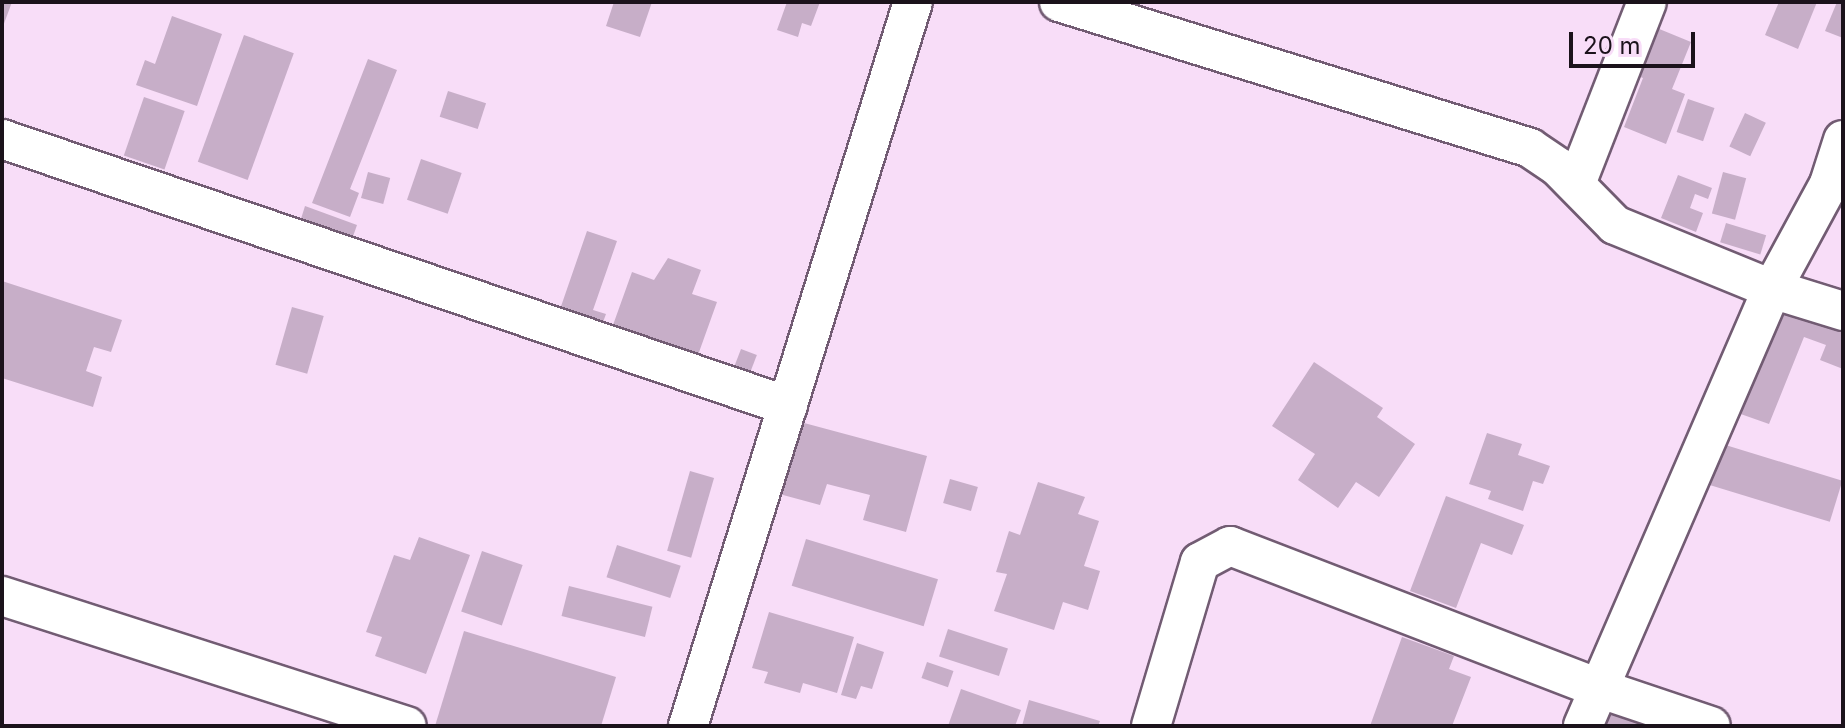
<!DOCTYPE html>
<style>
body{margin:0}
#map{position:relative;width:1845px;height:728px;overflow:hidden;background:#f8ddf8;font-family:Inter,sans-serif}
div>[style]{position:absolute}
.building>*{inset:0;background:#c7aec8;transform-origin:0 0}
.roads{filter:drop-shadow(2px 0 #725c73) drop-shadow(-2px 0 #725c73) drop-shadow(0 2px #725c73) drop-shadow(0 -2px #725c73)}
.street>*{height:38px;margin:-19px;padding:0 19px;transform-origin:19px;border-radius:19px;background:#fff}
span{translate:-50% -50%;white-space:nowrap;text-align:center;line-height:1.15;-webkit-text-stroke:8px #f8ddf8;paint-order:stroke}
.frame{position:absolute;inset:0;border:4px solid #1b121b;pointer-events:none}
.scale{position:absolute;left:1569px;top:32px;width:126px;height:36px;box-sizing:border-box;border:4px solid #1b121b;border-top:0;padding-left:10px;font-size:24px;line-height:28px;white-space:nowrap;color:#1b121b;-webkit-text-stroke:6px #f8ddf8;paint-order:stroke}
</style>
<div id="map">
<div class="building">
<div style="clip-path:polygon(2px 2px,12px 2px,2px 29px)"></div>
<div style="clip-path:polygon(614px 2px,652px 2px,640px 37px,606px 26px)"></div>
<div style="clip-path:polygon(787px 2px,820px 2px,811px 26px,802px 23px,798px 37px,777px 30px)"></div>
<div style="clip-path:polygon(1779px 2px,1817px 2px,1798px 49px,1765px 35px)"></div>
<div style="clip-path:polygon(1837px 2px,1843px 2px,1843px 38px,1825px 31px)"></div>
<div style="clip-path:polygon(172px 16px,222px 34px,197px 106px,136px 85px,145px 60px,155px 64px)"></div>
<div style="clip-path:polygon(1652px 26px,1691px 42px,1672px 89px,1685px 94px,1666px 144px,1624px 127px,1643px 78px,1633px 74px)"></div>
<div style="left:244px;top:35px;width:53px;height:135px;rotate:20deg"></div>
<div style="clip-path:polygon(368px 59px,397px 70px,350px 189px,359px 193px,350px 217px,312px 203px)"></div>
<div style="left:448px;top:91px;width:40px;height:27px;rotate:18deg"></div>
<div style="left:144px;top:97px;width:43px;height:62px;rotate:19deg"></div>
<div style="left:1688px;top:99px;width:28px;height:35px;rotate:19deg"></div>
<div style="left:1745px;top:113px;width:23px;height:37px;rotate:25deg"></div>
<div style="left:421px;top:159px;width:43px;height:43px;rotate:19deg"></div>
<div style="left:368px;top:172px;width:23px;height:27px;rotate:15deg"></div>
<div style="left:1723px;top:172px;width:24px;height:43px;rotate:15deg"></div>
<div style="clip-path:polygon(1678px 175px,1712px 188px,1708px 199px,1695px 194px,1690px 208px,1703px 213px,1696px 232px,1661px 218px)"></div>
<div style="clip-path:polygon(305px 206px,357px 225px,349px 248px,300px 222px)"></div>
<div style="left:1726px;top:223px;width:42px;height:20px;rotate:17deg"></div>
<div style="clip-path:polygon(587px 231px,617px 241px,593px 310px,606px 314px,599px 333px,557px 318px)"></div>
<div style="clip-path:polygon(668px 258px,701px 270px,692px 294px,717px 302px,698px 355px,613px 325px,632px 272px,654px 280px)"></div>
<div style="clip-path:polygon(2px 281px,122px 320px,111px 352px,94px 347px,86px 371px,102px 377px,93px 407px,2px 378px)"></div>
<div style="clip-path:polygon(1777px 303px,1843px 328px,1843px 369px,1820px 360px,1826px 345px,1804px 337px,1769px 424px,1735px 412px)"></div>
<div style="left:292px;top:307px;width:33px;height:60px;rotate:16deg"></div>
<div style="left:741px;top:349px;width:17px;height:30px;rotate:21deg"></div>
<div style="clip-path:polygon(1314px 362px,1383px 408px,1377px 417px,1415px 444px,1379px 497px,1356px 482px,1338px 508px,1298px 480px,1315px 454px,1272px 426px)"></div>
<div style="clip-path:polygon(793px 420px,927px 456px,906px 532px,863px 520px,870px 495px,827px 484px,820px 505px,772px 492px)"></div>
<div style="clip-path:polygon(1487px 433px,1522px 444px,1518px 455px,1550px 466px,1543px 484px,1533px 481px,1523px 511px,1488px 499px,1491px 491px,1469px 484px)"></div>
<div style="left:1719px;top:443px;width:129px;height:43px;rotate:17deg"></div>
<div style="left:690px;top:471px;width:25px;height:83px;rotate:16deg"></div>
<div style="left:950px;top:479px;width:29px;height:25px;rotate:16deg"></div>
<div style="clip-path:polygon(1038px 482px,1085px 497px,1078px 514px,1099px 521px,1084px 566px,1100px 571px,1088px 610px,1063px 602px,1054px 630px,994px 611px,1007px 574px,996px 572px,1009px 531px,1020px 535px)"></div>
<div style="clip-path:polygon(1446px 496px,1524px 525px,1512px 555px,1481px 543px,1456px 608px,1410px 591px)"></div>
<div style="clip-path:polygon(419px 537px,470px 555px,426px 674px,375px 656px,382px 637px,366px 632px,394px 555px,410px 560px)"></div>
<div style="left:806px;top:539px;width:138px;height:49px;rotate:17deg"></div>
<div style="left:617px;top:545px;width:67px;height:34px;rotate:18deg"></div>
<div style="left:482px;top:551px;width:43px;height:64px;rotate:19deg"></div>
<div style="left:569px;top:586px;width:86px;height:31px;rotate:14deg"></div>
<div style="clip-path:polygon(769px 612px,854px 637px,837px 693px,803px 683px,800px 693px,764px 683px,768px 672px,752px 668px)"></div>
<div style="left:948px;top:629px;width:63px;height:29px;rotate:18deg"></div>
<div style="clip-path:polygon(464px 631px,616px 677px,601px 726px,435px 726px)"></div>
<div style="clip-path:polygon(1402px 637px,1454px 656px,1449px 669px,1471px 677px,1452px 726px,1370px 726px)"></div>
<div style="clip-path:polygon(857px 643px,884px 652px,872px 689px,861px 686px,856px 699px,841px 695px)"></div>
<div style="left:927px;top:662px;width:28px;height:17px;rotate:19deg"></div>
<div style="clip-path:polygon(961px 689px,1021px 710px,1015px 726px,948px 726px)"></div>
<div style="clip-path:polygon(1029px 700px,1100px 721px,1098px 726px,1022px 726px)"></div>
<div style="clip-path:polygon(1603px 707px,1641px 719px,1638px 726px,1597px 726px)"></div>
</div>
<div class="roads">
<div class="street">
<div style="left:1059px;top:2px;width:493px;rotate:17.2deg"></div>
<div style="left:1530px;top:148px;width:34px;rotate:34deg"></div>
<div style="left:1558px;top:167px;width:81px;rotate:45.5deg"></div>
<div style="left:1615px;top:225px;width:170px;rotate:22.2deg"></div>
<div style="left:1772px;top:289px;width:476px;rotate:113.4deg"></div>
<div style="left:2px;top:139px;width:830px;rotate:18.76deg"></div>
<div style="left:1843px;top:140px;width:46px;rotate:107.7deg"></div>
<div style="left:1829px;top:184px;width:119px;rotate:118.5deg"></div>
<div style="left:1772px;top:289px;width:74px;rotate:17.2deg"></div>
<div style="left:1576px;top:184px;width:195px;rotate:-68.7deg"></div>
<div style="left:2px;top:596px;width:425px;rotate:17.8deg"></div>
<div style="left:688px;top:726px;width:758px;rotate:-72.74deg"></div>
<div style="left:1151px;top:726px;width:171px;rotate:-73.4deg"></div>
<div style="left:1200px;top:562px;width:34px;rotate:-28deg"></div>
<div style="left:1230px;top:546px;width:394px;rotate:21.1deg"></div>
<div style="left:1598px;top:688px;width:119px;rotate:18.6deg"></div>
</div>
</div>
<div class="frame"></div>
<div class="scale">20 m</div>
</div>
